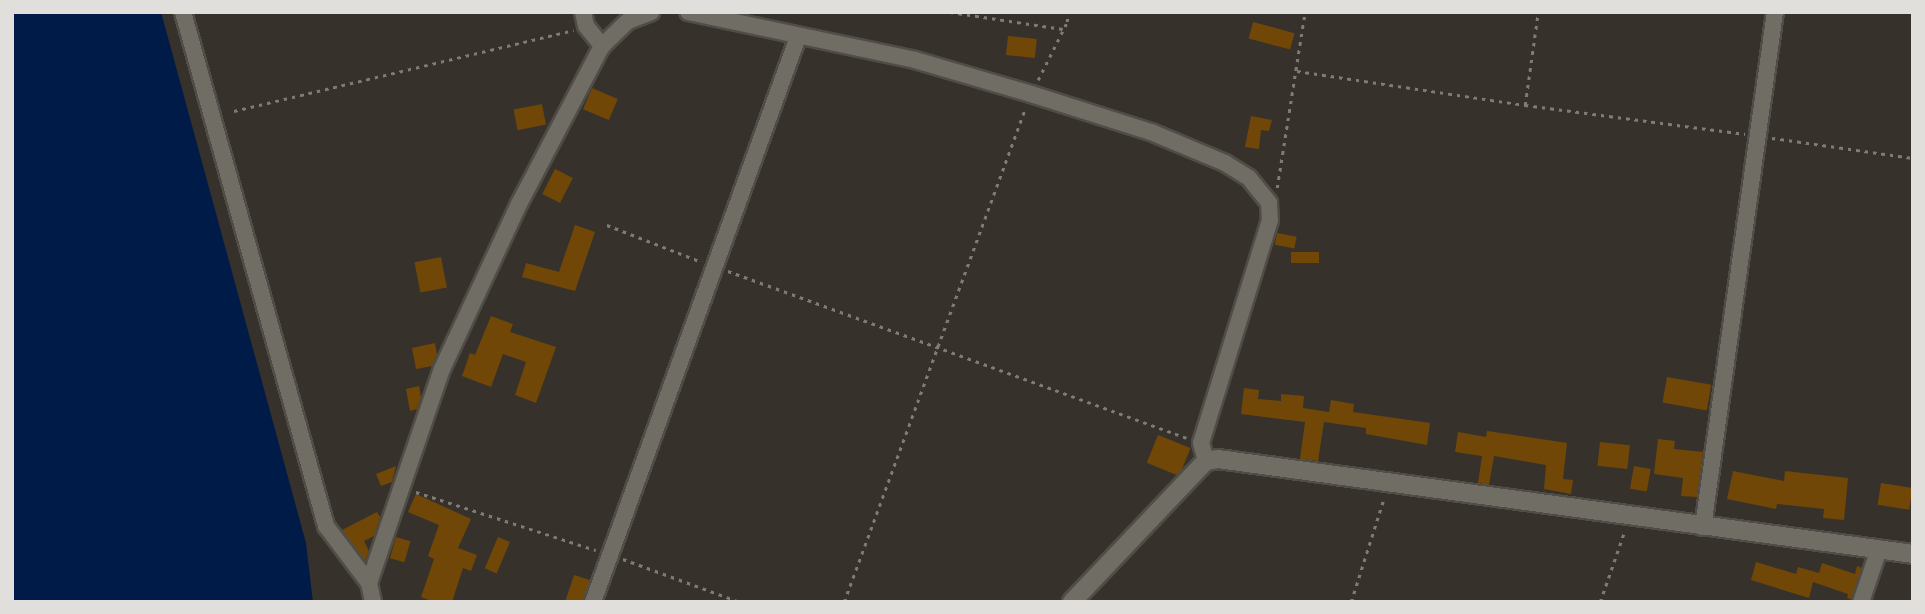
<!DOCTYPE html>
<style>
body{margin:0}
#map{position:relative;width:1925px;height:614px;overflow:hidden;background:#36322b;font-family:"Fira Sans",sans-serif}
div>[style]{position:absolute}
.water>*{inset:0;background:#001b47}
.building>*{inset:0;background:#704707;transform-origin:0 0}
.path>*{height:2.5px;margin-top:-1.25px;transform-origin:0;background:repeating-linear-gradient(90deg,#7f7c76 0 3.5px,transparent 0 8.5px)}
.roads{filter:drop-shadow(2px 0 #504d48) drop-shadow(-2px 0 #504d48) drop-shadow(0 2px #504d48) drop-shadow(0 -2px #504d48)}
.street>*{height:16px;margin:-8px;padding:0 8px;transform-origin:8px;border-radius:8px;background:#706d65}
.secondary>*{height:18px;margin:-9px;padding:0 9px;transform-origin:9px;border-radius:9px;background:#706d65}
span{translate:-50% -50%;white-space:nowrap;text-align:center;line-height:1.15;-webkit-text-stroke:5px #2c2822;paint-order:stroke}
.frame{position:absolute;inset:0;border:14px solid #e1dfdb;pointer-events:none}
</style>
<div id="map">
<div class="water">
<div style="clip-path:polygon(12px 12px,161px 12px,306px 543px,313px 602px,12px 602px)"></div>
</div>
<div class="building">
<div style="left:1253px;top:22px;width:43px;height:17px;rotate:15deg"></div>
<div style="left:1008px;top:36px;width:29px;height:19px;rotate:6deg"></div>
<div style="left:592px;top:88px;width:28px;height:23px;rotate:23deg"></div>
<div style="left:542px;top:104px;width:21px;height:29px;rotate:79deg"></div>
<div style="clip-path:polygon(1251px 116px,1272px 120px,1269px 131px,1261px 130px,1259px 149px,1245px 147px)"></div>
<div style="left:555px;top:169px;width:20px;height:28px;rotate:27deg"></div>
<div style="clip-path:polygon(575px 225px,595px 232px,575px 291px,522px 277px,526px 263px,559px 272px)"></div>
<div style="left:1277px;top:233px;width:20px;height:12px;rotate:11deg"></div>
<div style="left:1291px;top:252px;width:28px;height:11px"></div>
<div style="left:441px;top:257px;width:31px;height:27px;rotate:79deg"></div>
<div style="clip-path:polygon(491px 316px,513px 324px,510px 332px,556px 347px,536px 403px,515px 395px,526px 362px,503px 354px,491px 387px,462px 376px,470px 353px,475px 355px)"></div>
<div style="clip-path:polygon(435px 343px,437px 354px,432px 366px,416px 369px,412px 348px)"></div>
<div style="left:1667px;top:377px;width:45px;height:26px;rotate:10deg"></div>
<div style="clip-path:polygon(419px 386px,421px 397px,417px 409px,410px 411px,406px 389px)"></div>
<div style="clip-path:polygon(1244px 388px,1259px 390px,1258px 399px,1281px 401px,1281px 394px,1304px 396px,1303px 408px,1329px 412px,1331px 400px,1354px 404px,1353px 412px,1430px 423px,1427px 445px,1366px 434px,1366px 428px,1324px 422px,1318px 461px,1300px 459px,1305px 422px,1241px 414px)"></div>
<div style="clip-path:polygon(1487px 431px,1567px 443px,1563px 479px,1573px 480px,1571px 494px,1544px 489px,1546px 465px,1494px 456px,1489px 485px,1478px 483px,1482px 456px,1455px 452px,1458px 432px,1486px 437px)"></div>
<div style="left:1158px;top:435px;width:35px;height:30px;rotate:22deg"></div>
<div style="clip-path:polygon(1658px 439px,1675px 441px,1674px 449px,1703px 452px,1697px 497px,1681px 496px,1683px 478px,1654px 474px)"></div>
<div style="left:1600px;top:442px;width:30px;height:24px;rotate:6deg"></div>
<div style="clip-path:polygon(396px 466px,392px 482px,381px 486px,376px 474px)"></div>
<div style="left:1634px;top:466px;width:17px;height:23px;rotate:10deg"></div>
<div style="clip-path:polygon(1733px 471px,1784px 481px,1785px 471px,1848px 478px,1844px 520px,1823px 518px,1824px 509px,1777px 504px,1776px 509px,1727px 499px)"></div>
<div style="left:1881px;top:483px;width:32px;height:22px;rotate:9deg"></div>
<div style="clip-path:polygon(416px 494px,471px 519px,458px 548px,477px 555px,471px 571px,463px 568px,452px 602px,434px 602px,421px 597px,434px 559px,428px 556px,439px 525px,408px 512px)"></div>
<div style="clip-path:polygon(377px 512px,380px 517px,374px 536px,364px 541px,369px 551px,365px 561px,342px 530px)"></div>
<div style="left:396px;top:537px;width:15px;height:22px;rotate:16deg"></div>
<div style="left:498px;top:537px;width:13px;height:34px;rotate:23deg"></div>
<div style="clip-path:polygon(1756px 562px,1796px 574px,1798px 567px,1819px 573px,1822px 563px,1855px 574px,1857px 566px,1862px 568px,1851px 599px,1847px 598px,1848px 594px,1813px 582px,1809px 598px,1751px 580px)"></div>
<div style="clip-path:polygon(574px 575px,590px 580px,583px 602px,565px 602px)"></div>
</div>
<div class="path">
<div style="left:950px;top:12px;width:114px;rotate:8.6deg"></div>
<div style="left:1297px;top:71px;width:231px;rotate:8.5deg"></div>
<div style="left:1525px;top:105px;width:222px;rotate:7.5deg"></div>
<div style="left:1038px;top:80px;width:65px;rotate:-63.4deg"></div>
<div style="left:1067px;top:22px;width:10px;rotate:-84deg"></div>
<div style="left:1525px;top:105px;width:94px;rotate:-82deg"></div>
<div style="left:234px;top:111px;width:349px;rotate:-13.4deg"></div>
<div style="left:1772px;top:138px;width:142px;rotate:8.1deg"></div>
<div style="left:1277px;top:188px;width:178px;rotate:-81deg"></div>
<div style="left:607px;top:225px;width:102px;rotate:21.3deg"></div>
<div style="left:728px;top:271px;width:491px;rotate:20deg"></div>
<div style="left:416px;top:492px;width:189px;rotate:17.9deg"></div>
<div style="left:623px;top:559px;width:125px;rotate:20.2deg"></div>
<div style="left:844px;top:602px;width:525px;rotate:-69.84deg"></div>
<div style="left:1351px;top:602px;width:109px;rotate:-72.4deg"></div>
<div style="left:1600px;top:602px;width:76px;rotate:-70.9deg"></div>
</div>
<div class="roads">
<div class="street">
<div style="left:183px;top:12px;width:534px;rotate:74.45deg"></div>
<div style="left:326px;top:526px;width:71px;rotate:53deg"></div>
<div style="left:369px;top:583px;width:19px;rotate:78deg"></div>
<div style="left:583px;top:12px;width:14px;rotate:78deg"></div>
<div style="left:586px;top:26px;width:26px;rotate:51deg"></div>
<div style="left:688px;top:12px;width:232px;rotate:11.9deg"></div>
<div style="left:915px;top:60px;width:121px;rotate:16.3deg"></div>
<div style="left:1031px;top:94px;width:126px;rotate:17.6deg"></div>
<div style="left:1151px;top:132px;width:80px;rotate:22.7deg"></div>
<div style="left:1225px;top:163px;width:28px;rotate:32deg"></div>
<div style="left:1249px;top:178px;width:32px;rotate:51deg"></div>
<div style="left:1269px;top:203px;width:17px;rotate:87deg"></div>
<div style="left:1270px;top:220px;width:233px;rotate:107.2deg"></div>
<div style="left:1201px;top:443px;width:19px;rotate:74deg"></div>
<div style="left:1703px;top:527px;width:520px;rotate:-82.04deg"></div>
<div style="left:369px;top:583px;width:226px;rotate:-71.2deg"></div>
<div style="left:442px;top:369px;width:182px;rotate:-65deg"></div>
<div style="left:519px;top:204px;width:178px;rotate:-62.3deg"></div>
<div style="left:602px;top:46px;width:36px;rotate:-44deg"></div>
<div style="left:628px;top:21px;width:25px;rotate:-21deg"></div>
<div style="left:593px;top:602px;width:601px;rotate:-70.06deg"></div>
<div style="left:1861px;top:602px;width:56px;rotate:-71.2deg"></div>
</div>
<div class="secondary">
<div style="left:1072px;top:602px;width:187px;rotate:-46.5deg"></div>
<div style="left:1201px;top:466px;width:7px;rotate:-45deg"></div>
<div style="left:1206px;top:461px;width:12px;rotate:-9deg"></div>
<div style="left:1218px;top:459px;width:701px;rotate:7.78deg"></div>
</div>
</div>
<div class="frame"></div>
</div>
